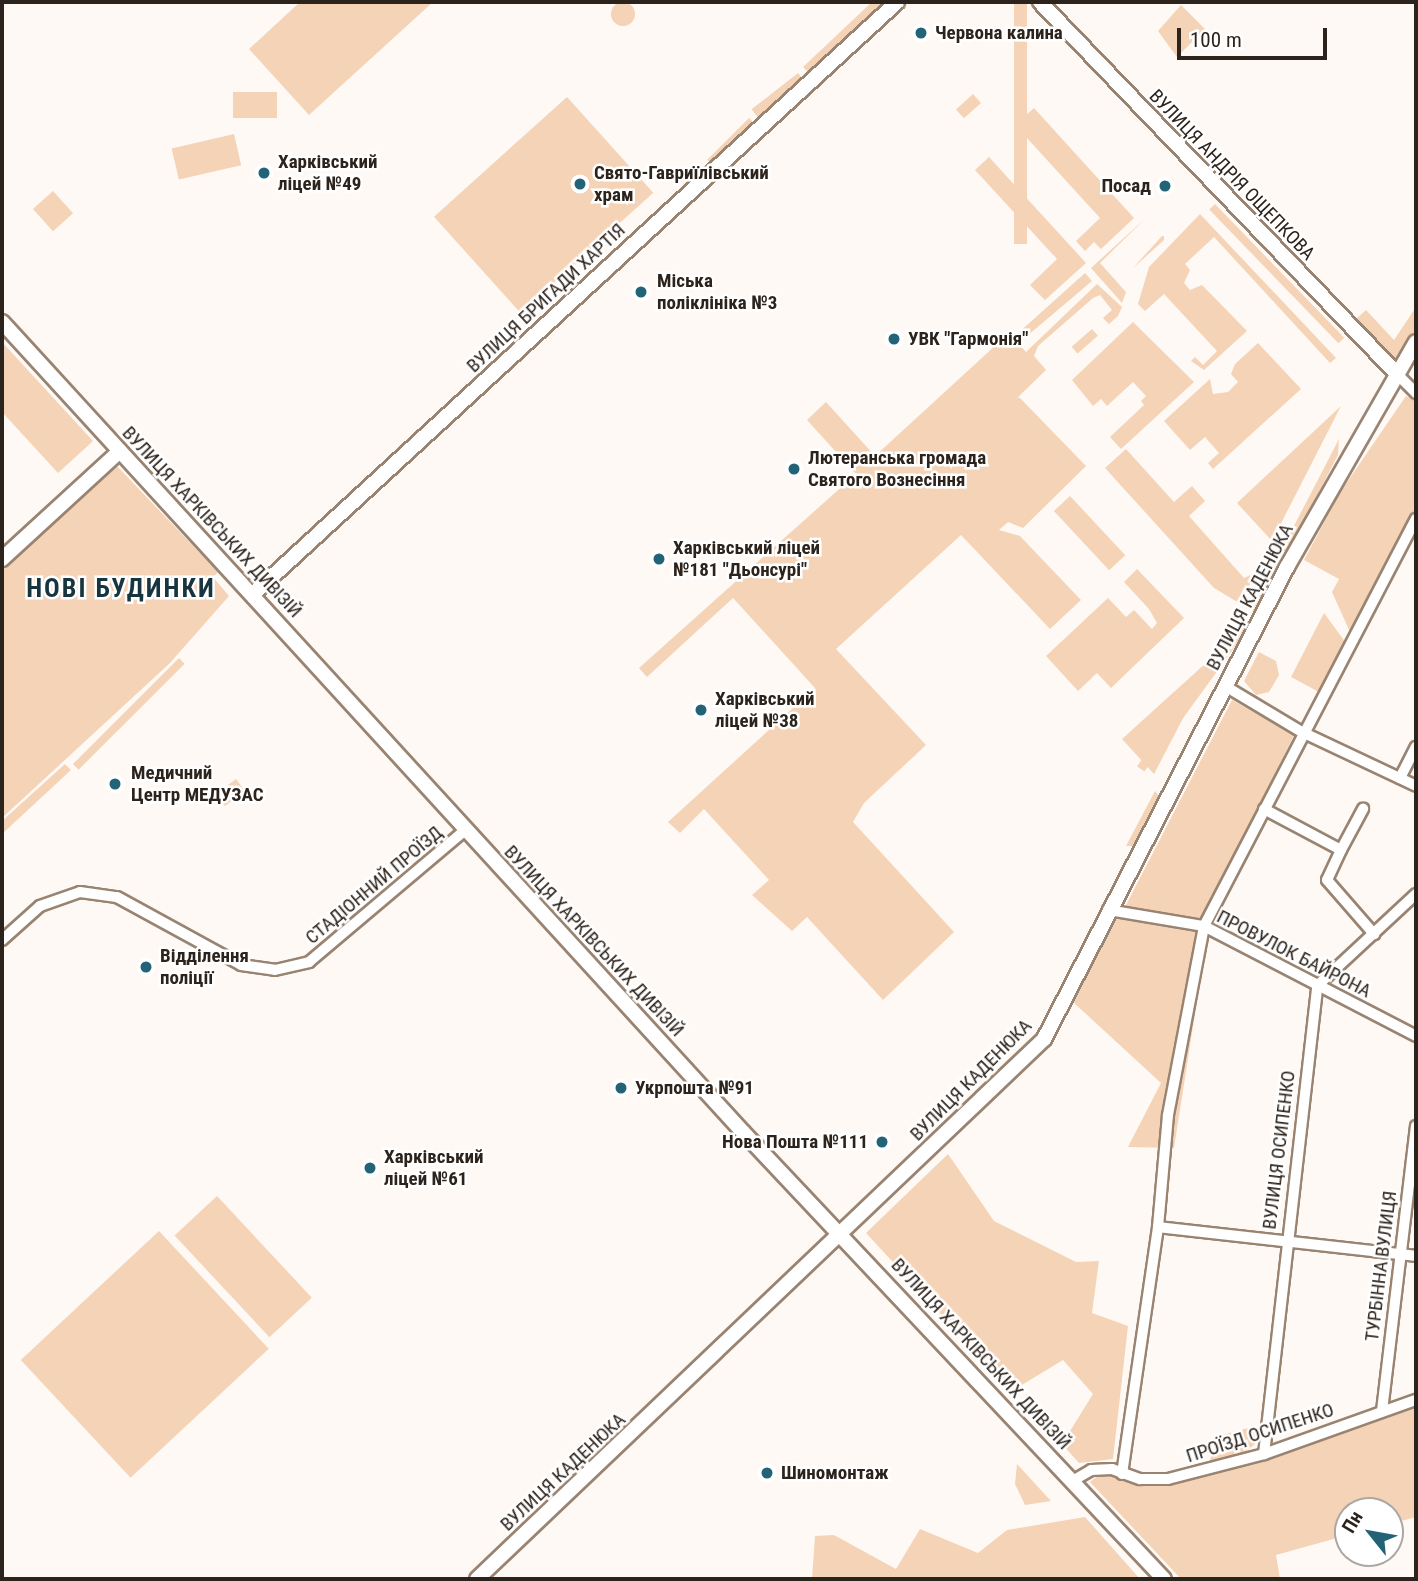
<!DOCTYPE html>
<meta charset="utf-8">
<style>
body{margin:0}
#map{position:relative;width:1418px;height:1581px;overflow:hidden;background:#fef9f5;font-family:"Roboto Condensed",sans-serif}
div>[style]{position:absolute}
.green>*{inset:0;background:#f5d3b6;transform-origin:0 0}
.round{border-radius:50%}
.roads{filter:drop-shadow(2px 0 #998472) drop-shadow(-2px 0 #998472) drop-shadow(0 2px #998472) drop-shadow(0 -2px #998472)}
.minor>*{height:10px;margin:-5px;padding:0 5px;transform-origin:5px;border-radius:5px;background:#fff}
.tertiary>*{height:14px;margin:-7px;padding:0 7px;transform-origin:7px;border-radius:7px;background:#fff}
.dots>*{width:19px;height:19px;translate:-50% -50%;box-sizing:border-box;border:4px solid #fff;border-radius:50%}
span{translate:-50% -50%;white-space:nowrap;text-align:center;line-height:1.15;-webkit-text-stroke:5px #fff;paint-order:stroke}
.poi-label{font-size:19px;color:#2c231c;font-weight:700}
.left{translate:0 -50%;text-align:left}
.right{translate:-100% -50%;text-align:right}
.street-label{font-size:19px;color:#2c231c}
.district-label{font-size:26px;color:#17353f;font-weight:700;letter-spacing:2px}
.frame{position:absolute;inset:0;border:4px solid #2c231c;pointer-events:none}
.north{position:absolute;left:1334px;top:1497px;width:70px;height:70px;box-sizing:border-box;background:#fff;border:2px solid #aba7a4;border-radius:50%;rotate:301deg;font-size:19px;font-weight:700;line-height:28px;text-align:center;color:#2c231c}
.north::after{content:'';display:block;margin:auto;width:24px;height:32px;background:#236378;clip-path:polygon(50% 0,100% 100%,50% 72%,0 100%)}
.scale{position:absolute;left:1177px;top:28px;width:150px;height:32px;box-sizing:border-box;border:4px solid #2c231c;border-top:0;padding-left:9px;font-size:21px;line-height:24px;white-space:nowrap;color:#2c231c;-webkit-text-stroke:5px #fff;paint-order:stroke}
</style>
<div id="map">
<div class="green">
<div class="round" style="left:611px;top:2px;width:24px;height:24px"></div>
<div style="clip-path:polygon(300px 2px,433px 2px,309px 115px,249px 49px)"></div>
<div style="clip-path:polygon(872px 2px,890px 2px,812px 76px,803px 67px)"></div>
<div style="left:1014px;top:2px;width:13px;height:242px"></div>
<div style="clip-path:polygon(1181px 5px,1205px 29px,1177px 57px,1158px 31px)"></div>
<div style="left:798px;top:73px;width:11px;height:59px;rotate:52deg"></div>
<div style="left:233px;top:92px;width:44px;height:26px"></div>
<div style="left:973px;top:94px;width:12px;height:23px;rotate:48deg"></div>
<div style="left:567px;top:97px;width:129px;height:179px;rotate:48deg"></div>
<div style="clip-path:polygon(1034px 108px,1134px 218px,1101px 249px,1094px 242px,1085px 251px,1076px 241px,1100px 218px,1015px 125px)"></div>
<div style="left:749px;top:118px;width:11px;height:59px;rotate:45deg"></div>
<div style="left:234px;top:134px;width:32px;height:64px;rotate:77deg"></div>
<div style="clip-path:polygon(989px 157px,1086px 263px,1045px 300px,1030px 285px,1057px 259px,975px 170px)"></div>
<div style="left:53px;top:191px;width:30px;height:27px;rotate:48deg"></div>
<div style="left:1215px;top:204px;width:186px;height:8px;rotate:46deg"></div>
<div style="clip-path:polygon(1200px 214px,1336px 358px,1330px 363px,1214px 237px,1185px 264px,1190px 270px,1184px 283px,1190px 290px,1202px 285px,1247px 331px,1204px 370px,1191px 361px,1195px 357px,1203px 365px,1217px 351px,1164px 294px,1145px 311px,1138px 304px,1149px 267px)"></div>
<div style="clip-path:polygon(1147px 217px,1100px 263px,1126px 292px,1122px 303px,1091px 268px)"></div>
<div style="clip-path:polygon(1164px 236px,1164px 240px,1132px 269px,1162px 236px)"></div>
<div style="clip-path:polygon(1085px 273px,1092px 281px,1020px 342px,1016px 335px)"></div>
<div style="clip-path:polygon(1097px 284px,1122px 307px,1118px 316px,1109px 324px,1103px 318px,1112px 310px,1100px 295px,1093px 298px,1038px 346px,1034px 356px,1046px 370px,1016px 399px,1019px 397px,1086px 466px,1023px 528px,1008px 522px,999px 530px,1020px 536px,1081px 600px,1050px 629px,961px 535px,836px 649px,926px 745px,864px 803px,853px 822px,954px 932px,883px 1000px,807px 917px,792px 931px,752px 895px,769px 880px,704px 809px,680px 833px,668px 822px,815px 688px,733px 598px,647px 677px,639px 668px,856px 474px,807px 420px,826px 402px,875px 456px,1009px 333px,1026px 352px)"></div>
<div style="clip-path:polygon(1416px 307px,1416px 329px,1397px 359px,1389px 358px,1354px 321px,1366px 310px,1394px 340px)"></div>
<div style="clip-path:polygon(1133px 322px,1194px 382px,1121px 449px,1110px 437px,1144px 405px,1141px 401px,1146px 396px,1133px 382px,1107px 406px,1101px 399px,1093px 406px,1072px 380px)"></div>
<div style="left:1092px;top:329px;width:9px;height:27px;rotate:49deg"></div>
<div style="clip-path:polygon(2px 342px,93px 441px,58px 473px,2px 412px)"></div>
<div style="clip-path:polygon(1258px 343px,1301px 389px,1213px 469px,1208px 463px,1219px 453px,1205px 437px,1190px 450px,1164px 421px,1210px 379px,1213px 394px,1228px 392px,1238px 382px,1231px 374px,1235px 364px)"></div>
<div style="clip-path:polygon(1406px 396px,1416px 401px,1416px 508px,1350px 632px,1332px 592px,1339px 579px,1304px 560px,1341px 491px)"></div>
<div style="clip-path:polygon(1341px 406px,1272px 541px,1237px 503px)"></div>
<div style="clip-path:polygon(1339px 439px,1338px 455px,1288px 551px,1281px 551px)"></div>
<div style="clip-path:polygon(1126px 449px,1174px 502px,1192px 486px,1205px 501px,1189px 516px,1244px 578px,1257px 572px,1239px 603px,1214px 588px,1105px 468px)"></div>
<div style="clip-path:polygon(116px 465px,218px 572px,213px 577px,229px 596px,170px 663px,2px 818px,2px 564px)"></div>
<div style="left:1070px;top:496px;width:81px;height:22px;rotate:47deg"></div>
<div style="clip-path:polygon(1277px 561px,1282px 567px,1259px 611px,1252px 611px)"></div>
<div style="clip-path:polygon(1137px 569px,1184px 618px,1111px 688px,1097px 673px,1078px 691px,1046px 656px,1108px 598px,1126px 617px,1134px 610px,1152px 629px,1157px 623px,1149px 609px,1124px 582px)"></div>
<div style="clip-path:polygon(1324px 613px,1346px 643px,1319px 692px,1291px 677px)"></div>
<div style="left:1244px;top:619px;width:9px;height:182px;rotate:36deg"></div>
<div style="clip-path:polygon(1259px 652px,1276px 661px,1279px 675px,1269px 692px,1256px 695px,1244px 681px)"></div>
<div style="clip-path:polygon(1217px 653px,1154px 774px,1122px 739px)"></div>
<div style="left:179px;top:658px;width:8px;height:150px;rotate:45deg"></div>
<div style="clip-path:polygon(1232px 700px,1294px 735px,1203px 919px,1125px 907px)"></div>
<div style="clip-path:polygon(65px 764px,71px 770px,2px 834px,2px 821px)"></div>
<div style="left:236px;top:779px;width:15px;height:25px;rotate:53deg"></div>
<div style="clip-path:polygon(1155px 791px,1160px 797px,1135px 846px,1126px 846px)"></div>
<div style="clip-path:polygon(1117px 917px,1193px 928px,1207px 937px,1174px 1148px,1128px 1147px,1161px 1083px,1073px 1002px)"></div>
<div style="clip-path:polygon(948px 1154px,994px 1221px,1076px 1262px,1099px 1261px,1092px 1313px,1128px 1326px,1113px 1459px,1079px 1463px,1062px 1444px,1093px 1394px,1063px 1360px,1012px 1391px,866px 1233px)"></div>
<div style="left:217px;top:1196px;width:139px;height:58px;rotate:47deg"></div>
<div style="left:159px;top:1231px;width:161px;height:189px;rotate:47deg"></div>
<div style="clip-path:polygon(1416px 1406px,1416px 1517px,1390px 1524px,1390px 1511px,1348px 1511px,1348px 1535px,1276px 1555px,1280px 1579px,1181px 1579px,1090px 1482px,1102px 1472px,1151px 1483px,1209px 1463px,1218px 1436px,1236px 1431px,1253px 1427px,1256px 1431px,1255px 1444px,1243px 1454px,1280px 1449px)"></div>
<div style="clip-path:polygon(1017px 1464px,1051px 1501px,1025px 1505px,1015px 1484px)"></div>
<div style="clip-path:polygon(1085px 1517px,1140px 1579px,812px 1579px,815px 1536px,834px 1535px,896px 1569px,920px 1529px,978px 1553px,1007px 1530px)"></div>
</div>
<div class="roads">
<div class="minor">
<div style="left:1397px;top:374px;width:27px;rotate:45deg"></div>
<div style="left:1225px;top:686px;width:90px;rotate:30.9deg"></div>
<div style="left:1302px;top:732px;width:126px;rotate:25.3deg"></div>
<div style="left:1400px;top:778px;width:35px;rotate:-63deg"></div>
<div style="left:1264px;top:809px;width:87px;rotate:28deg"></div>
<div style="left:1341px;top:850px;width:33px;rotate:115deg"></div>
<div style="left:1327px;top:880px;width:72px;rotate:49deg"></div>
<div style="left:1341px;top:850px;width:47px;rotate:-61.8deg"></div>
<div style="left:1108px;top:910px;width:97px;rotate:9.5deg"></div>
<div style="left:1204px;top:926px;width:239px;rotate:27.4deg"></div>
<div style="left:2px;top:940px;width:51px;rotate:-41.8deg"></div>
<div style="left:40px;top:906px;width:42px;rotate:-19.3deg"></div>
<div style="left:80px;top:892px;width:37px;rotate:8deg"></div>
<div style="left:117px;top:897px;width:141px;rotate:28.7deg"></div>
<div style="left:241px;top:965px;width:34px;rotate:8deg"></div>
<div style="left:275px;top:970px;width:35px;rotate:-13deg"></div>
<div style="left:309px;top:962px;width:204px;rotate:-40.2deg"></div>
<div style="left:1158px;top:1227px;width:260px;rotate:6.4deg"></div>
<div style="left:1382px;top:1411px;width:287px;rotate:-83.2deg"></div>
<div style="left:1264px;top:1454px;width:471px;rotate:-83.5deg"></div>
<div style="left:1317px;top:986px;width:135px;rotate:-42.9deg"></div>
<div style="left:1122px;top:1474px;width:250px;rotate:-81.7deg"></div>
<div style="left:1158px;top:1227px;width:112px;rotate:-84.9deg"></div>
<div style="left:1168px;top:1115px;width:192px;rotate:-79.2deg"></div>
<div style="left:1204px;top:926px;width:459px;rotate:-62.5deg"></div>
<div style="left:1074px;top:1480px;width:20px;rotate:-30deg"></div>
<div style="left:1091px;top:1470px;width:21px;rotate:-3deg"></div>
<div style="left:1112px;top:1469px;width:30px;rotate:20deg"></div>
<div style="left:1140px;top:1479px;width:28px"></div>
<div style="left:1168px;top:1479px;width:99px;rotate:-14.6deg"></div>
<div style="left:1264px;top:1454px;width:161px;rotate:-19.6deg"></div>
</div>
<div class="tertiary">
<div style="left:1040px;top:2px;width:516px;rotate:46.18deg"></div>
<div style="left:2px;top:322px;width:1098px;rotate:47.55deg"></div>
<div style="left:743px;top:1132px;width:614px;rotate:46.72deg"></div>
<div style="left:2px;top:559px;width:160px;rotate:-42.5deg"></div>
<div style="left:252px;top:595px;width:876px;rotate:-42.59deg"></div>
<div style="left:477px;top:1579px;width:783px;rotate:-43.6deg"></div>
<div style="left:1044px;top:1039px;width:531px;rotate:-62.76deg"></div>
<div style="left:1287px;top:567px;width:259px;rotate:-60.2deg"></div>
</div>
</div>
<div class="dots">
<div style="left:921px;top:33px;background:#236378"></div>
<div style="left:264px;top:173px;background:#236378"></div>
<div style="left:580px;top:184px;background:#236378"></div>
<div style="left:1165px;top:186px;background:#236378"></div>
<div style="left:641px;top:292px;background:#236378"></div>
<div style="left:894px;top:339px;background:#236378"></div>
<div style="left:794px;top:469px;background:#236378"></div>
<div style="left:659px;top:559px;background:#236378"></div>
<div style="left:701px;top:710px;background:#236378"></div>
<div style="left:115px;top:784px;background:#236378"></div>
<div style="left:146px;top:967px;background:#236378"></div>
<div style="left:621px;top:1088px;background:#236378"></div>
<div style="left:882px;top:1142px;background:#236378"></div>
<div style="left:370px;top:1168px;background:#236378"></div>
<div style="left:767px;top:1473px;background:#236378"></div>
</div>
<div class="poi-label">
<span class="left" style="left:935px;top:33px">Червона калина</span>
<span class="left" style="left:278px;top:173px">Харківський<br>ліцей №49</span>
<span class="left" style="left:594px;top:184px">Свято-Гавриїлівський<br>храм</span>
<span class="right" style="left:1151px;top:186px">Посад</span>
<span class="left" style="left:657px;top:292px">Міська<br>поліклініка №3</span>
<span class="left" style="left:908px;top:339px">УВК "Гармонія"</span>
<span class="left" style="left:808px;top:469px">Лютеранська громада<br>Святого Вознесіння</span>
<span class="left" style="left:673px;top:559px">Харківський ліцей<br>№181 "Дьонсурі"</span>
<span class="left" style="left:715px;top:710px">Харківський<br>ліцей №38</span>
<span class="left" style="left:131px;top:784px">Медичний<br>Центр МЕДУЗАС</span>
<span class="left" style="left:160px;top:967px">Відділення<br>поліції</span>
<span class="left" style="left:635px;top:1088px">Укрпошта №91</span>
<span class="right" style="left:868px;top:1142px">Нова Пошта №111</span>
<span class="left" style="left:384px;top:1168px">Харківський<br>ліцей №61</span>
<span class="left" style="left:781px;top:1473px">Шиномонтаж</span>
</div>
<div class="street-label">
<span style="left:1232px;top:175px;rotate:46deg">ВУЛИЦЯ АНДРІЯ ОЩЕПКОВА</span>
<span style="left:546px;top:298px;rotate:-43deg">ВУЛИЦЯ БРИГАДИ ХАРТІЯ</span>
<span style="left:212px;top:522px;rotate:47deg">ВУЛИЦЯ ХАРКІВСЬКИХ ДИВІЗІЙ</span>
<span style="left:1250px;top:597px;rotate:-62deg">ВУЛИЦЯ КАДЕНЮКА</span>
<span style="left:374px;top:885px;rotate:-40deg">СТАДІОННИЙ ПРОЇЗД</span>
<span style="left:594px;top:941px;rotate:47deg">ВУЛИЦЯ ХАРКІВСЬКИХ ДИВІЗІЙ</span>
<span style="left:1294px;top:954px;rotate:27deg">ПРОВУЛОК БАЙРОНА</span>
<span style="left:971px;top:1080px;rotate:-45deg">ВУЛИЦЯ КАДЕНЮКА</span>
<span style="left:1279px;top:1150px;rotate:-83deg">ВУЛИЦЯ ОСИПЕНКО</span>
<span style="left:1381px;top:1266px;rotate:-83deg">ТУРБІННА ВУЛИЦЯ</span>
<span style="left:981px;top:1354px;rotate:47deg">ВУЛИЦЯ ХАРКІВСЬКИХ ДИВІЗІЙ</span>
<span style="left:1260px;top:1433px;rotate:-18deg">ПРОЇЗД ОСИПЕНКО</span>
<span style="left:563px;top:1472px;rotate:-43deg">ВУЛИЦЯ КАДЕНЮКА</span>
</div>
<div class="district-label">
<span style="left:121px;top:589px">НОВІ БУДИНКИ</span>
</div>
<div class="frame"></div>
<div class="north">Пн</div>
<div class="scale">100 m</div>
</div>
